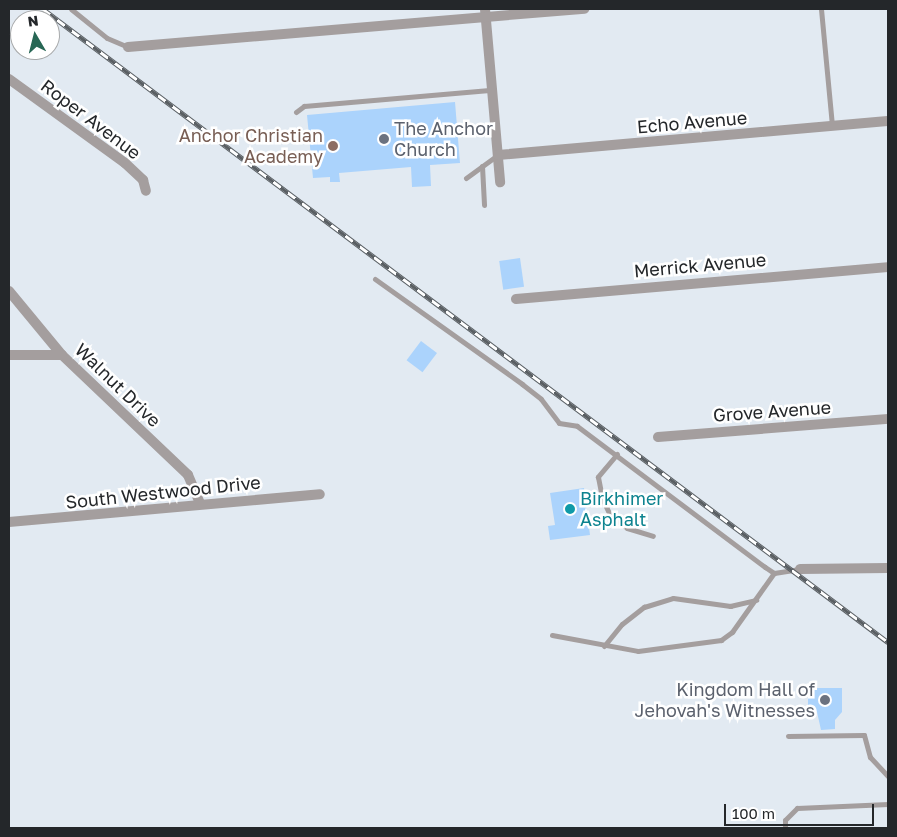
<!DOCTYPE html>
<style>
body{margin:0}
#map{position:relative;width:897px;height:837px;overflow:hidden;background:#e2eaf2;font-family:"Golos Text",sans-serif}
div>[style]{position:absolute}
.building>*{inset:0;background:#abd3fc;transform-origin:0 0}
.lane>*{height:5px;margin:-2.5px;padding:0 2.5px;transform-origin:2.5px;border-radius:2.5px;background:#a49e9e}
.street>*{height:10px;margin:-5px;padding:0 5px;transform-origin:5px;border-radius:5px;background:#a49e9e}
.rail>*{height:5px;margin-top:-2.5px;transform-origin:0;background:repeating-linear-gradient(90deg,#fff 0 9px,#5a5f63 0 18px);box-sizing:border-box;border-block:1px solid #5a5f63}
.dots>*{width:14px;height:14px;translate:-50% -50%;box-sizing:border-box;border:2px solid #fff;border-radius:50%}
span{translate:-50% -50%;white-space:nowrap;text-align:center;line-height:1.15;-webkit-text-stroke:5px #fff;paint-order:stroke}
.street-label{font-size:18px;color:#24272a}
.worship-label{font-size:18px;color:#5b616d}
.left{translate:0 -50%;text-align:left}
.right{translate:-100% -50%;text-align:right}
.education-label{font-size:18px;color:#785e54}
.culture-label{font-size:18px;color:#0d838f}
.frame{position:absolute;inset:0;border:10px solid #24272a;pointer-events:none}
.north{position:absolute;left:10px;top:10px;width:50px;height:50px;box-sizing:border-box;background:#fff;border:1px solid #a7a9aa;border-radius:50%;rotate:352deg;font-size:14px;font-weight:700;line-height:20px;text-align:center;color:#24272a}
.north::after{content:'';display:block;margin:auto;width:18px;height:22px;background:#286755;clip-path:polygon(50% 0,100% 100%,50% 72%,0 100%)}
.scale{position:absolute;left:724px;top:804px;width:150px;height:22px;box-sizing:border-box;border:2px solid #24272a;border-top:0;padding-left:6px;font-size:15px;line-height:18px;white-space:nowrap;color:#24272a;-webkit-text-stroke:4px #fff;paint-order:stroke}
</style>
<div id="map">
<div class="building">
<div style="clip-path:polygon(455px 102px,460px 163px,430px 165px,431px 186px,412px 187px,411px 167px,339px 173px,340px 182px,330px 182px,330px 177px,313px 178px,307px 115px)"></div>
<div style="left:520px;top:258px;width:29px;height:21px;rotate:82deg"></div>
<div style="left:421px;top:341px;width:20px;height:24px;rotate:37deg"></div>
<div style="clip-path:polygon(584px 488px,590px 535px,550px 540px,548px 526px,555px 525px,550px 493px)"></div>
<div style="clip-path:polygon(808px 688px,842px 688px,842px 712px,835px 720px,835px 729px,821px 730px,817px 712px,808px 713px)"></div>
</div>
<div class="lane">
<div style="left:71px;top:9px;width:46px;rotate:38.9deg"></div>
<div style="left:107px;top:38px;width:23px;rotate:23deg"></div>
<div style="left:821px;top:9px;width:118px;rotate:84.6deg"></div>
<div style="left:296px;top:112px;width:10px;rotate:-37deg"></div>
<div style="left:304px;top:106px;width:189px;rotate:-4.9deg"></div>
<div style="left:482px;top:166px;width:39px;rotate:87deg"></div>
<div style="left:466px;top:178px;width:39px;rotate:-36deg"></div>
<div style="left:375px;top:279px;width:181px;rotate:35.5deg"></div>
<div style="left:522px;top:384px;width:24px;rotate:38deg"></div>
<div style="left:541px;top:399px;width:30px;rotate:53deg"></div>
<div style="left:559px;top:423px;width:18px;rotate:9deg"></div>
<div style="left:577px;top:426px;width:235px;rotate:36.9deg"></div>
<div style="left:765px;top:567px;width:11px;rotate:34deg"></div>
<div style="left:774px;top:573px;width:26px;rotate:-9deg"></div>
<div style="left:617px;top:454px;width:30px;rotate:130deg"></div>
<div style="left:598px;top:477px;width:21px;rotate:79deg"></div>
<div style="left:602px;top:498px;width:19px;rotate:65deg"></div>
<div style="left:610px;top:515px;width:21px;rotate:37deg"></div>
<div style="left:627px;top:528px;width:27px;rotate:17deg"></div>
<div style="left:552px;top:635px;width:87px;rotate:10.5deg"></div>
<div style="left:638px;top:651px;width:84px;rotate:-7.5deg"></div>
<div style="left:721px;top:640px;width:14px;rotate:-36deg"></div>
<div style="left:732px;top:632px;width:72px;rotate:-54.6deg"></div>
<div style="left:604px;top:646px;width:28px;rotate:-51deg"></div>
<div style="left:622px;top:624px;width:28px;rotate:-38deg"></div>
<div style="left:644px;top:607px;width:30px;rotate:-17deg"></div>
<div style="left:673px;top:598px;width:58px;rotate:8deg"></div>
<div style="left:730px;top:606px;width:27px;rotate:-13deg"></div>
<div style="left:788px;top:736px;width:76px;rotate:-0.8deg"></div>
<div style="left:864px;top:735px;width:23px;rotate:75deg"></div>
<div style="left:870px;top:757px;width:26px;rotate:47deg"></div>
<div style="left:785px;top:828px;width:8px;rotate:-90deg"></div>
<div style="left:785px;top:820px;width:17px;rotate:-45deg"></div>
<div style="left:797px;top:808px;width:91px;rotate:-2.5deg"></div>
</div>
<div class="street">
<div style="left:485px;top:9px;width:174px;rotate:85deg"></div>
<div style="left:128px;top:47px;width:458px;rotate:-4.8deg"></div>
<div style="left:9px;top:79px;width:143px;rotate:35.9deg"></div>
<div style="left:125px;top:163px;width:25px;rotate:43deg"></div>
<div style="left:143px;top:180px;width:11px;rotate:75deg"></div>
<div style="left:498px;top:155px;width:391px;rotate:-5deg"></div>
<div style="left:9px;top:291px;width:83px;rotate:50.4deg"></div>
<div style="left:62px;top:355px;width:174px;rotate:43.6deg"></div>
<div style="left:188px;top:475px;width:30px;rotate:67deg"></div>
<div style="left:516px;top:299px;width:373px;rotate:-4.9deg"></div>
<div style="left:9px;top:355px;width:53px"></div>
<div style="left:658px;top:437px;width:231px;rotate:-4.5deg"></div>
<div style="left:9px;top:522px;width:312px;rotate:-5.1deg"></div>
<div style="left:800px;top:569px;width:88px;rotate:-0.7deg"></div>
</div>
<div class="rail">
<div style="left:43px;top:9px;width:1056px;rotate:36.84deg"></div>
</div>
<div class="dots">
<div style="left:384px;top:139px;background:#6b7280"></div>
<div style="left:333px;top:146px;background:#8d6e63"></div>
<div style="left:570px;top:509px;background:#0f9aa8"></div>
<div style="left:825px;top:700px;background:#6b7280"></div>
</div>
<div class="street-label">
<span style="left:91px;top:119px;rotate:37deg">Roper Avenue</span>
<span style="left:692px;top:122px;rotate:-5deg">Echo Avenue</span>
<span style="left:700px;top:265px;rotate:-5deg">Merrick Avenue</span>
<span style="left:118px;top:385px;rotate:44deg">Walnut Drive</span>
<span style="left:772px;top:411px;rotate:-4deg">Grove Avenue</span>
<span style="left:163px;top:492px;rotate:-6deg">South Westwood Drive</span>
</div>
<div class="worship-label">
<span class="left" style="left:394px;top:139px">The Anchor<br>Church</span>
<span class="right" style="left:815px;top:700px">Kingdom Hall of<br>Jehovah's Witnesses</span>
</div>
<div class="education-label">
<span class="right" style="left:323px;top:146px">Anchor Christian<br>Academy</span>
</div>
<div class="culture-label">
<span class="left" style="left:580px;top:509px">Birkhimer<br>Asphalt</span>
</div>
<div class="frame"></div>
<div class="north">N</div>
<div class="scale">100 m</div>
</div>
